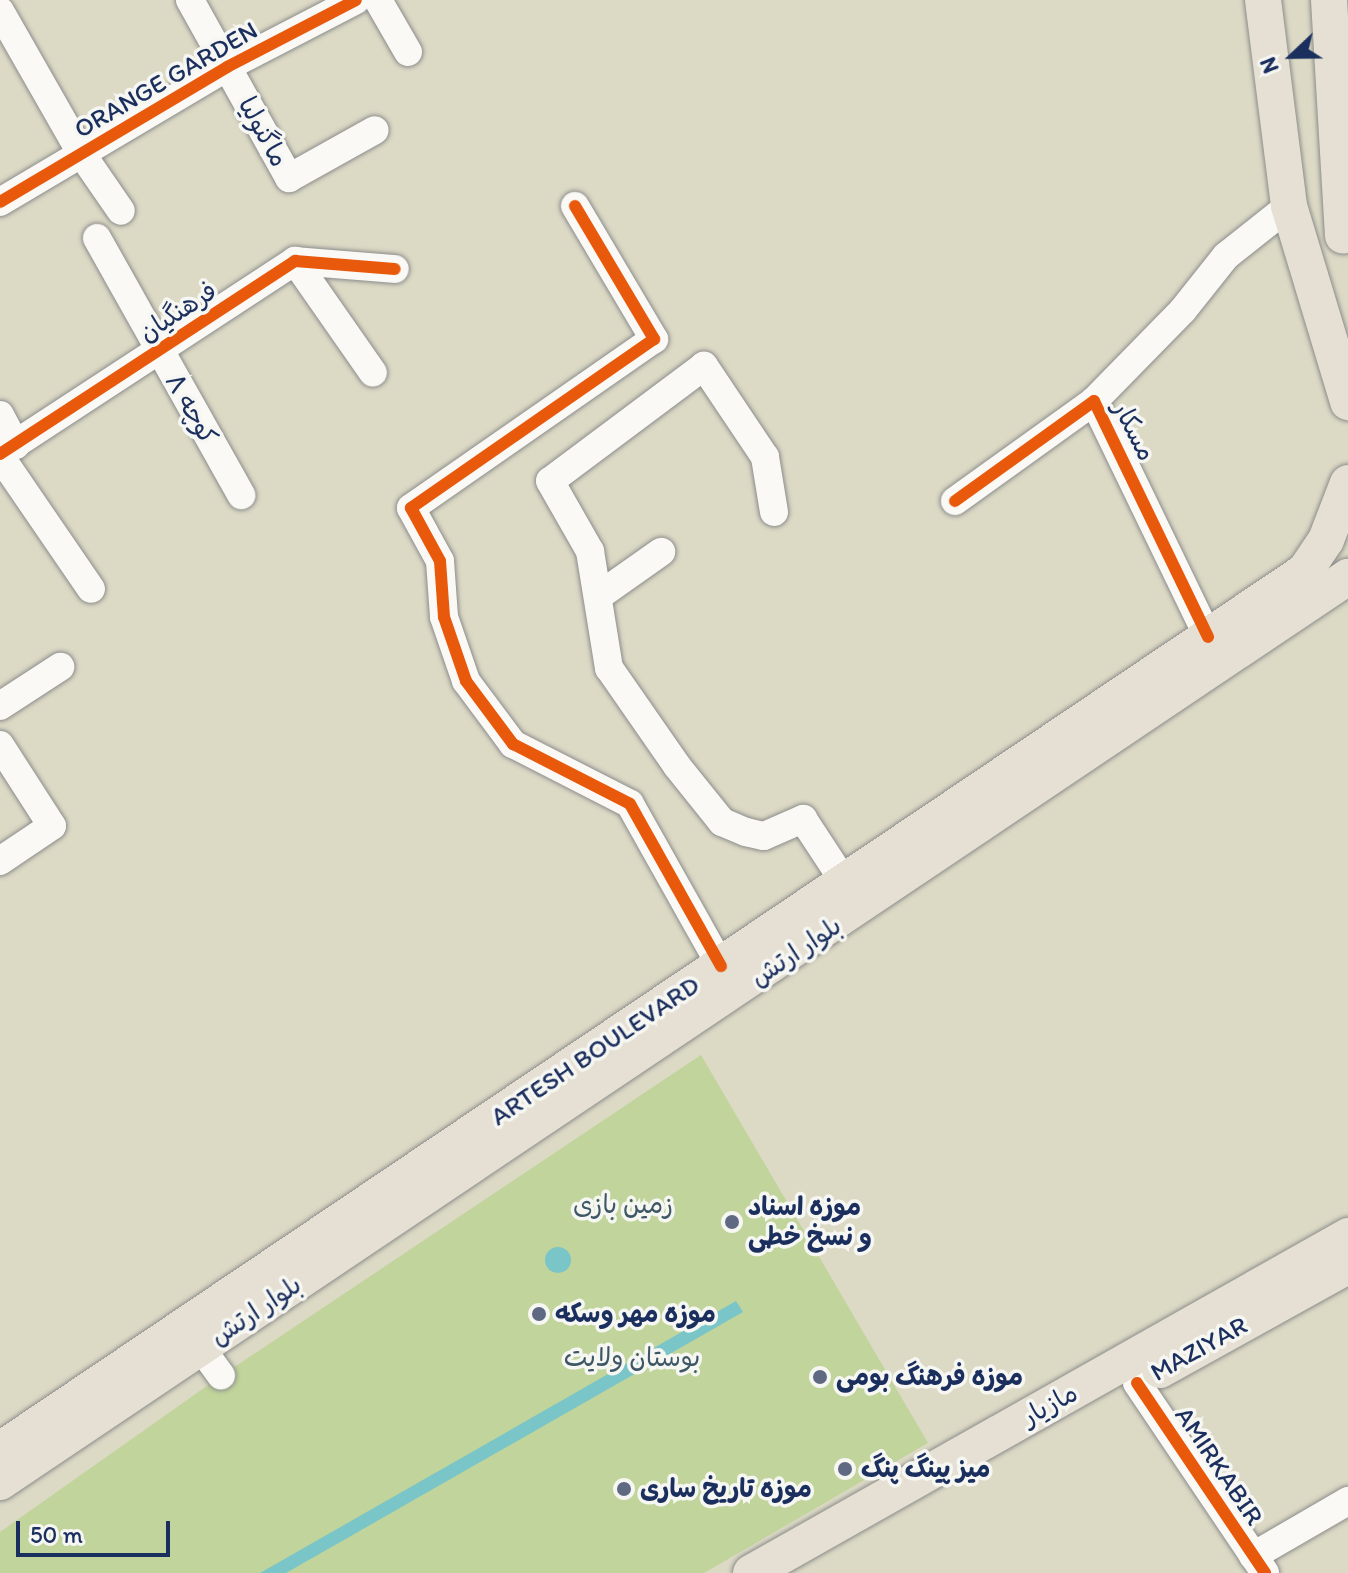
<!DOCTYPE html>
<html>
<head>
<meta charset="utf-8">
<style>
	body { margin:0 }
	#map { position:relative; width:1348px; height:1573px; overflow:hidden; background:#dcd9c5; font-family:Itim,"Playpen Sans Arabic",sans-serif }
	div>[style] { position:absolute }
	.green>* { inset:0; background:#c0d49b }
	.water>* { inset:0; background:#7ac5c8 }
	.round { border-radius:50% }
	.roads { filter:drop-shadow(0 0 2px #8c8d8b) drop-shadow(0 0 2px #8c8d8b) }
	.minor>* { height:28px; margin:-14px; padding:0 14px; transform-origin:14px; border-radius:14px; background:#faf9f6 }
	.major>* { height:36px; margin:-18px; padding:0 18px; transform-origin:18px; border-radius:18px; background:#e5e0d3 }
	.cycleway>* { height:12px; margin:-6px; padding:0 6px; transform-origin:6px; border-radius:6px; background:#e8590c }
	.dots>* { width:22px; height:22px; translate:-50% -50%; box-sizing:border-box; border:4px solid #f6f6f2; border-radius:50% }
	span { translate:-50% -50%; white-space:nowrap; text-align:center; line-height:1.15; -webkit-text-stroke:7px #f6f6f2; paint-order:stroke }
	.street-label { font-size:26px; color:#1b2f5e }
	.park-label { font-size:26px; color:#3e5765 }
	.poi-label { font-size:26px; color:#1b2f5e; font-weight:700 }
	.left { translate:0 -50%; text-align:left }
	.north { position:absolute; left:1252px; top:16px; width:80px; height:80px; -webkit-text-stroke:6px #f6f6f2; paint-order:stroke; rotate:248deg; font-size:22px; font-weight:700; line-height:32px; text-align:center; color:#1b2f5e }
	.north::after { content:''; display:block; margin:auto; width:28px; height:36px; background:#1b2f5e; clip-path:polygon(50% 0,100% 100%,50% 72%,0 100%) }
	.scale { position:absolute; left:16px; top:1521px; width:154px; height:36px; box-sizing:border-box; border:4px solid #1b2f5e; border-top:0; padding-left:10px; font-size:24px; line-height:28px; white-space:nowrap; color:#1b2f5e; -webkit-text-stroke:6px #f6f6f2; paint-order:stroke }
</style>
</head>
<body>
<div id="map">
	<div class="green">
		<div style="clip-path:polygon(701px 1055px,928px 1443px,704px 1573px,0 1573px,0 1532px,221px 1376px)"></div>
	</div>
	<div class="water">
		<div class="round" style="left:545px;top:1247px;width:26px;height:26px"></div>
		<div style="clip-path:polygon(736px 1301px,743px 1312px,286px 1573px,260px 1573px)"></div>
	</div>
	<div class="roads">
		<div class="minor">
			<div style="left:190px;top:0;width:204px;rotate:60.9deg"></div>
			<div style="left:289px;top:178px;width:98px;rotate:-29.2deg"></div>
			<div style="left:378px;top:0;width:60px;rotate:60deg"></div>
			<div style="left:0;top:11px;width:163px;rotate:60.3deg"></div>
			<div style="left:81px;top:153px;width:70px;rotate:55.4deg"></div>
			<div style="left:0;top:202px;width:264px;rotate:-30.7deg"></div>
			<div style="left:227px;top:67px;width:145px;rotate:-27.4deg"></div>
			<div style="left:575px;top:206px;width:155px;rotate:59.3deg"></div>
			<div style="left:654px;top:339px;width:296px;rotate:145.2deg"></div>
			<div style="left:411px;top:508px;width:60px;rotate:61.3deg"></div>
			<div style="left:440px;top:561px;width:56px;rotate:85.9deg"></div>
			<div style="left:444px;top:617px;width:68px;rotate:71deg"></div>
			<div style="left:466px;top:681px;width:79px;rotate:53.3deg"></div>
			<div style="left:513px;top:744px;width:131px;rotate:27.1deg"></div>
			<div style="left:630px;top:804px;width:186px;rotate:60.7deg"></div>
			<div style="left:97px;top:238px;width:295px;rotate:60.7deg"></div>
			<div style="left:295px;top:261px;width:136px;rotate:55.1deg"></div>
			<div style="left:1094px;top:401px;width:127px;rotate:-45.6deg"></div>
			<div style="left:1183px;top:310px;width:69px;rotate:-51.5deg"></div>
			<div style="left:1226px;top:256px;width:80px;rotate:-38.4deg"></div>
			<div style="left:0;top:415px;width:34px;rotate:62deg"></div>
			<div style="left:0;top:454px;width:353px;rotate:-33.2deg"></div>
			<div style="left:295px;top:261px;width:100px;rotate:4.6deg"></div>
			<div style="left:0;top:456px;width:161px;rotate:55.6deg"></div>
			<div style="left:955px;top:501px;width:171px;rotate:-35.7deg"></div>
			<div style="left:1094px;top:401px;width:262px;rotate:64.2deg"></div>
			<div style="left:774px;top:512px;width:56px;rotate:-99.3deg"></div>
			<div style="left:765px;top:457px;width:110px;rotate:-123.8deg"></div>
			<div style="left:704px;top:366px;width:192px;rotate:143.2deg"></div>
			<div style="left:550px;top:481px;width:81px;rotate:60.3deg"></div>
			<div style="left:590px;top:551px;width:119px;rotate:80.8deg"></div>
			<div style="left:609px;top:668px;width:119px;rotate:55.2deg"></div>
			<div style="left:677px;top:766px;width:72px;rotate:51.2deg"></div>
			<div style="left:722px;top:822px;width:26px;rotate:23deg"></div>
			<div style="left:746px;top:832px;width:18px;rotate:13deg"></div>
			<div style="left:764px;top:836px;width:43px;rotate:-23.6deg"></div>
			<div style="left:803px;top:819px;width:77px;rotate:56.7deg"></div>
			<div style="left:600px;top:595px;width:75px;rotate:-35.2deg"></div>
			<div style="left:0;top:706px;width:72px;rotate:-33deg"></div>
			<div style="left:0;top:745px;width:96px;rotate:57.3deg"></div>
			<div style="left:52px;top:826px;width:63px;rotate:146.1deg"></div>
			<div style="left:201px;top:1348px;width:34px;rotate:54deg"></div>
			<div style="left:1137px;top:1383px;width:229px;rotate:56deg"></div>
			<div style="left:1253px;top:1556px;width:110px;rotate:-30.1deg"></div>
		</div>
		<div class="major">
			<div style="left:1263px;top:0;width:208px;rotate:82.8deg"></div>
			<div style="left:1289px;top:206px;width:205px;rotate:73.2deg"></div>
			<div style="left:1329px;top:0;width:236px;rotate:86.6deg"></div>
			<div style="left:1160px;top:1370px;width:215px;rotate:-29deg"></div>
			<div style="left:0;top:1450px;width:1573px;rotate:-33.96deg"></div>
			<div style="left:1305px;top:571px;width:37px;rotate:-56deg"></div>
			<div style="left:1326px;top:540px;width:61px;rotate:-68.9deg"></div>
			<div style="left:0;top:1482px;width:1624px;rotate:-33.88deg"></div>
			<div style="left:751px;top:1573px;width:686px;rotate:-29.44deg"></div>
		</div>
	</div>
	<div class="cycleway">
		<div style="left:0;top:202px;width:264px;rotate:-30.7deg"></div>
		<div style="left:227px;top:67px;width:145px;rotate:-27.4deg"></div>
		<div style="left:575px;top:206px;width:155px;rotate:59.3deg"></div>
		<div style="left:654px;top:339px;width:296px;rotate:145.2deg"></div>
		<div style="left:411px;top:508px;width:60px;rotate:61.3deg"></div>
		<div style="left:440px;top:561px;width:56px;rotate:85.9deg"></div>
		<div style="left:444px;top:617px;width:68px;rotate:71deg"></div>
		<div style="left:466px;top:681px;width:79px;rotate:53.3deg"></div>
		<div style="left:513px;top:744px;width:131px;rotate:27.1deg"></div>
		<div style="left:630px;top:804px;width:186px;rotate:60.7deg"></div>
		<div style="left:0;top:454px;width:353px;rotate:-33.2deg"></div>
		<div style="left:295px;top:261px;width:100px;rotate:4.6deg"></div>
		<div style="left:955px;top:501px;width:171px;rotate:-35.7deg"></div>
		<div style="left:1094px;top:401px;width:262px;rotate:64.2deg"></div>
		<div style="left:1137px;top:1383px;width:229px;rotate:56deg"></div>
	</div>
	<div class="dots">
		<div style="left:732px;top:1222px;background:#5f6a82"></div>
		<div style="left:539px;top:1314px;background:#5f6a82"></div>
		<div style="left:820px;top:1377px;background:#5f6a82"></div>
		<div style="left:845px;top:1469px;background:#5f6a82"></div>
		<div style="left:624px;top:1489px;background:#5f6a82"></div>
	</div>
	<div class="street-label">
		<span style="left:166px;top:80px;rotate:-30deg">ORANGE GARDEN</span>
		<span style="left:263px;top:132px;rotate:61deg">ماگنولیا</span>
		<span style="left:178px;top:312px;rotate:-33deg">فرهنگیان</span>
		<span style="left:191px;top:409px;rotate:60deg">کوچه ۸</span>
		<span style="left:1134px;top:431px;rotate:63deg">مسکار</span>
		<span style="left:796px;top:952px;rotate:-34deg">بلوار ارتش</span>
		<span style="left:595px;top:1051px;rotate:-34deg">ARTESH BOULEVARD</span>
		<span style="left:256px;top:1311px;rotate:-34deg">بلوار ارتش</span>
		<span style="left:1199px;top:1349px;rotate:-29deg">MAZIYAR</span>
		<span style="left:1050px;top:1405px;rotate:-29deg">مازیار</span>
		<span style="left:1219px;top:1466px;rotate:56deg">AMIRKABIR</span>
	</div>
	<div class="park-label">
		<span style="left:623px;top:1205px">زمین بازی</span>
		<span style="left:632px;top:1358px">بوستان ولایت</span>
	</div>
	<div class="poi-label">
		<span class="left" style="left:748px;top:1222px">موزه اسناد<br>و نسخ خطی</span>
		<span class="left" style="left:555px;top:1314px">موزه مهر وسکه</span>
		<span class="left" style="left:836px;top:1377px">موزه فرهنگ بومی</span>
		<span class="left" style="left:861px;top:1469px">میز پینگ پنگ</span>
		<span class="left" style="left:640px;top:1489px">موزه تاریخ ساری</span>
	</div>
	<div class="north">N</div>
	<div class="scale">50 m</div>
</div>
</body>
</html>
